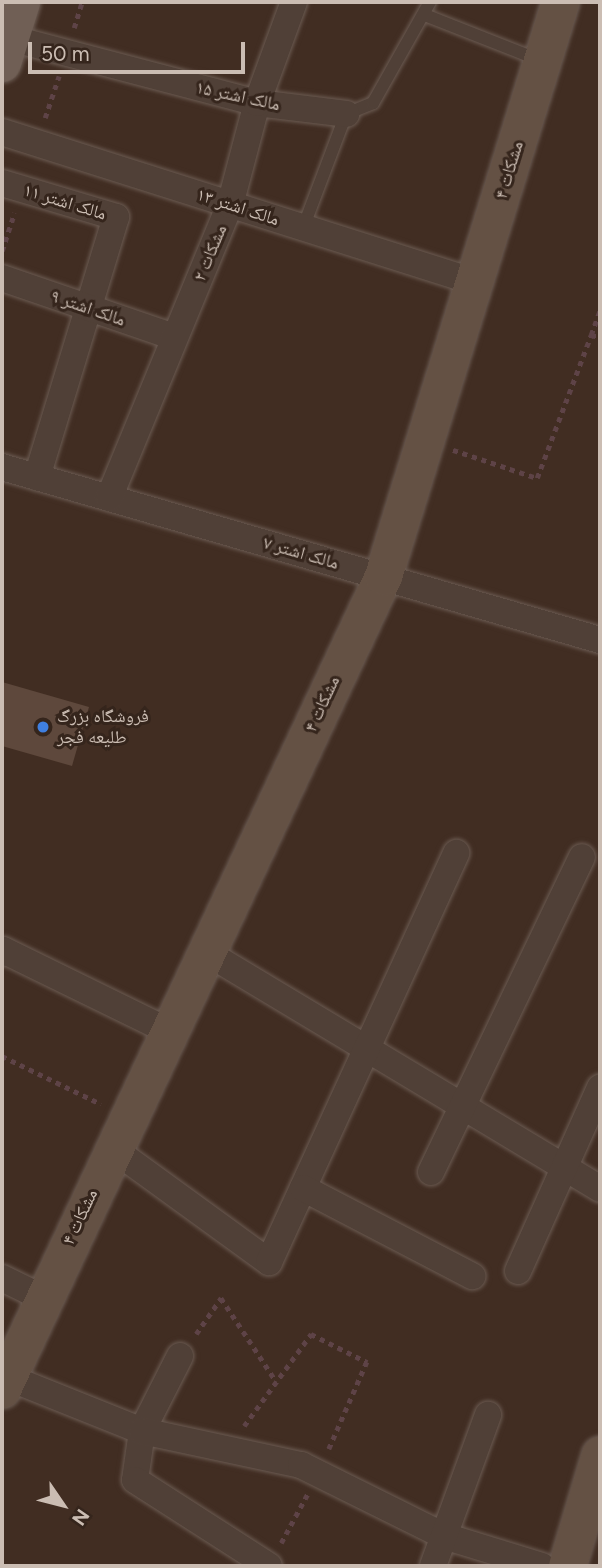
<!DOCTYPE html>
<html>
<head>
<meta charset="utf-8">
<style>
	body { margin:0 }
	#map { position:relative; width:602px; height:1568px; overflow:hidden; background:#412d22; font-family:Figtree,"Noto Naskh Arabic",sans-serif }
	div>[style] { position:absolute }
	.building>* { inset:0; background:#5e483c }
	.path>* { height:4.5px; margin-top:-2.25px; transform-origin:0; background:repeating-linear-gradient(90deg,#5e4347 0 5px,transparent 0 10px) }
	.roads { filter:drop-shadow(0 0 2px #6b5b52) drop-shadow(0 0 2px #6b5b52) }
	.lane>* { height:12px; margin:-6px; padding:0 6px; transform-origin:6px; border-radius:6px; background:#504037 }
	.street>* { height:26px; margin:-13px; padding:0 13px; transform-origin:13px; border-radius:13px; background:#504037 }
	.secondary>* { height:37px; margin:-18.5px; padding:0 18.5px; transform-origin:18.5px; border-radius:18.5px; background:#645144 }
	.primary>* { height:38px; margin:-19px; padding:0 19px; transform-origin:19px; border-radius:19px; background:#705f55 }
	.dots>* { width:19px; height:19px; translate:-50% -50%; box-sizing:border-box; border:4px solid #35251c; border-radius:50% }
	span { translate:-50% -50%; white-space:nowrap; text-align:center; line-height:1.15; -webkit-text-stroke:6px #35251c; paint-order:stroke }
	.street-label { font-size:18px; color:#cbbdb3 }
	.poi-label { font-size:18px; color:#cbbdb3 }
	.left { translate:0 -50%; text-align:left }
	.frame { position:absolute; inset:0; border:4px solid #cbbdb3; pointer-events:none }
	.north { position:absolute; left:28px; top:1470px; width:70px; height:70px; -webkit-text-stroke:5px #35251c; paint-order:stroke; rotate:125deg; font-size:19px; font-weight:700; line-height:28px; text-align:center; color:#cbbdb3 }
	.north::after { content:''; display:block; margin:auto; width:24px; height:32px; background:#cbbdb3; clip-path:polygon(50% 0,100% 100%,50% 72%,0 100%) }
	.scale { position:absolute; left:28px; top:42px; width:217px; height:32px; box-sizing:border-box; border:4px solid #cbbdb3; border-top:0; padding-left:9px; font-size:21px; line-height:24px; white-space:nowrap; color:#cbbdb3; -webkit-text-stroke:5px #35251c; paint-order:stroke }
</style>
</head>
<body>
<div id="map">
	<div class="building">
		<div style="clip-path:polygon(2px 682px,89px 707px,72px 766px,2px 746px)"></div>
	</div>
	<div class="path">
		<div style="left:74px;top:28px;width:27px;rotate:-73deg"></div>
		<div style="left:45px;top:118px;width:44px;rotate:-71.6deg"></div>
		<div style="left:2px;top:251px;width:40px;rotate:-72deg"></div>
		<div style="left:591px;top:335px;width:27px;rotate:-70deg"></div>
		<div style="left:453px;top:450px;width:89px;rotate:18.4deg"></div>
		<div style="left:537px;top:478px;width:153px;rotate:-69.3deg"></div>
		<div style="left:591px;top:335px;width:9px;rotate:13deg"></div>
		<div style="left:2px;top:1056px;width:110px;rotate:25.9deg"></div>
		<div style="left:196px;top:1334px;width:44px;rotate:-55.2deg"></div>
		<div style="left:221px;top:1298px;width:100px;rotate:56.5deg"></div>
		<div style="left:244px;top:1426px;width:114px;rotate:-53.9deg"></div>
		<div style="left:311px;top:1334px;width:63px;rotate:26.6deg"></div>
		<div style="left:367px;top:1362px;width:95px;rotate:113.6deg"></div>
		<div style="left:281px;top:1543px;width:55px;rotate:-61.6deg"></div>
	</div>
	<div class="roads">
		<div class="lane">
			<div style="left:425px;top:15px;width:123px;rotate:21.5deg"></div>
			<div style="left:303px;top:228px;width:122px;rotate:-69.3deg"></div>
			<div style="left:346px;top:114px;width:29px;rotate:-22deg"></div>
			<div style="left:373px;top:103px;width:116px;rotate:-60.6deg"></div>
		</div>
		<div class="street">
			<div style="left:10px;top:38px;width:255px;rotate:14.7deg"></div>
			<div style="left:257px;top:103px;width:90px;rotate:7deg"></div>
			<div style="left:2px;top:132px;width:496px;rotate:17.6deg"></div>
			<div style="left:2px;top:183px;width:119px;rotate:16.6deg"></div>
			<div style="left:116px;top:217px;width:272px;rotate:106.9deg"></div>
			<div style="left:2px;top:278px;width:182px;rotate:18.9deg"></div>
			<div style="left:2px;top:467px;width:623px;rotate:16.14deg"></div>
			<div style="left:109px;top:498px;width:317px;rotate:-67.6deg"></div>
			<div style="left:230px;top:205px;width:106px;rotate:-75.2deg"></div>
			<div style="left:257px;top:103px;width:108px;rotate:-69.9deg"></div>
			<div style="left:206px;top:952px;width:460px;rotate:31deg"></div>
			<div style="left:2px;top:953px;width:3px;rotate:-72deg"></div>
			<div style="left:3px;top:950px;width:184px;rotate:26.1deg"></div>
			<div style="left:112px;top:1148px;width:194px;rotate:36deg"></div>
			<div style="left:269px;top:1262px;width:450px;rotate:-65.4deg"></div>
			<div style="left:431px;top:1172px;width:349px;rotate:-64.4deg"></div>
			<div style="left:303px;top:1188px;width:191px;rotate:27.5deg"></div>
			<div style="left:518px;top:1271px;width:201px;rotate:-65.9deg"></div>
			<div style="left:2px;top:1278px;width:46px;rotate:26deg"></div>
			<div style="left:180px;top:1356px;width:84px;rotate:116.9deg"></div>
			<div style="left:142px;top:1431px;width:49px;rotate:98.1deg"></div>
			<div style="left:135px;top:1480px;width:159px;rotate:32.7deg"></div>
			<div style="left:7px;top:1377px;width:145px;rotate:21.8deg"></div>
			<div style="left:142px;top:1431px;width:163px;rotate:12.1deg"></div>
			<div style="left:301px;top:1465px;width:160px;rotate:26.4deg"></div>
			<div style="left:444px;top:1536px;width:102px;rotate:17deg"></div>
			<div style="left:433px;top:1566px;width:161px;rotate:-70deg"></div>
		</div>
		<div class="secondary">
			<div style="left:2px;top:1389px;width:898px;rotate:-64.89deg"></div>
			<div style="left:383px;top:576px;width:601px;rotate:-72.86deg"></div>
			<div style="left:567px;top:1566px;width:116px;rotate:-73.4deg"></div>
		</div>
		<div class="primary">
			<div style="left:2px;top:63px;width:64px;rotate:-72.7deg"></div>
		</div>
	</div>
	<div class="dots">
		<div style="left:43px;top:727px;background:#3f7fe0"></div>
	</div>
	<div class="street-label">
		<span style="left:238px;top:96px;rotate:12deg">مالک اشتر ۱۵</span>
		<span style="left:509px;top:170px;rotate:-73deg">مشکات ۴</span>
		<span style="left:65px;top:202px;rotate:17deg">مالک اشتر ۱۱</span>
		<span style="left:238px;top:207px;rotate:18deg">مالک اشتر ۱۳</span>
		<span style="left:210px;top:253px;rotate:-67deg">مشکات ۲</span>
		<span style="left:88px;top:308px;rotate:19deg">مالک اشتر ۹</span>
		<span style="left:301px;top:553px;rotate:16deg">مالک اشتر ۷</span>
		<span style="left:322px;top:704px;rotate:-65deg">مشکات ۴</span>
		<span style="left:80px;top:1217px;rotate:-65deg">مشکات ۴</span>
	</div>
	<div class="poi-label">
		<span class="left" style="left:57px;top:727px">فروشگاه بزرگ<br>طلیعه فجر</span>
	</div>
	<div class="frame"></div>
	<div class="north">N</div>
	<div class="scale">50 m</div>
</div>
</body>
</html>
